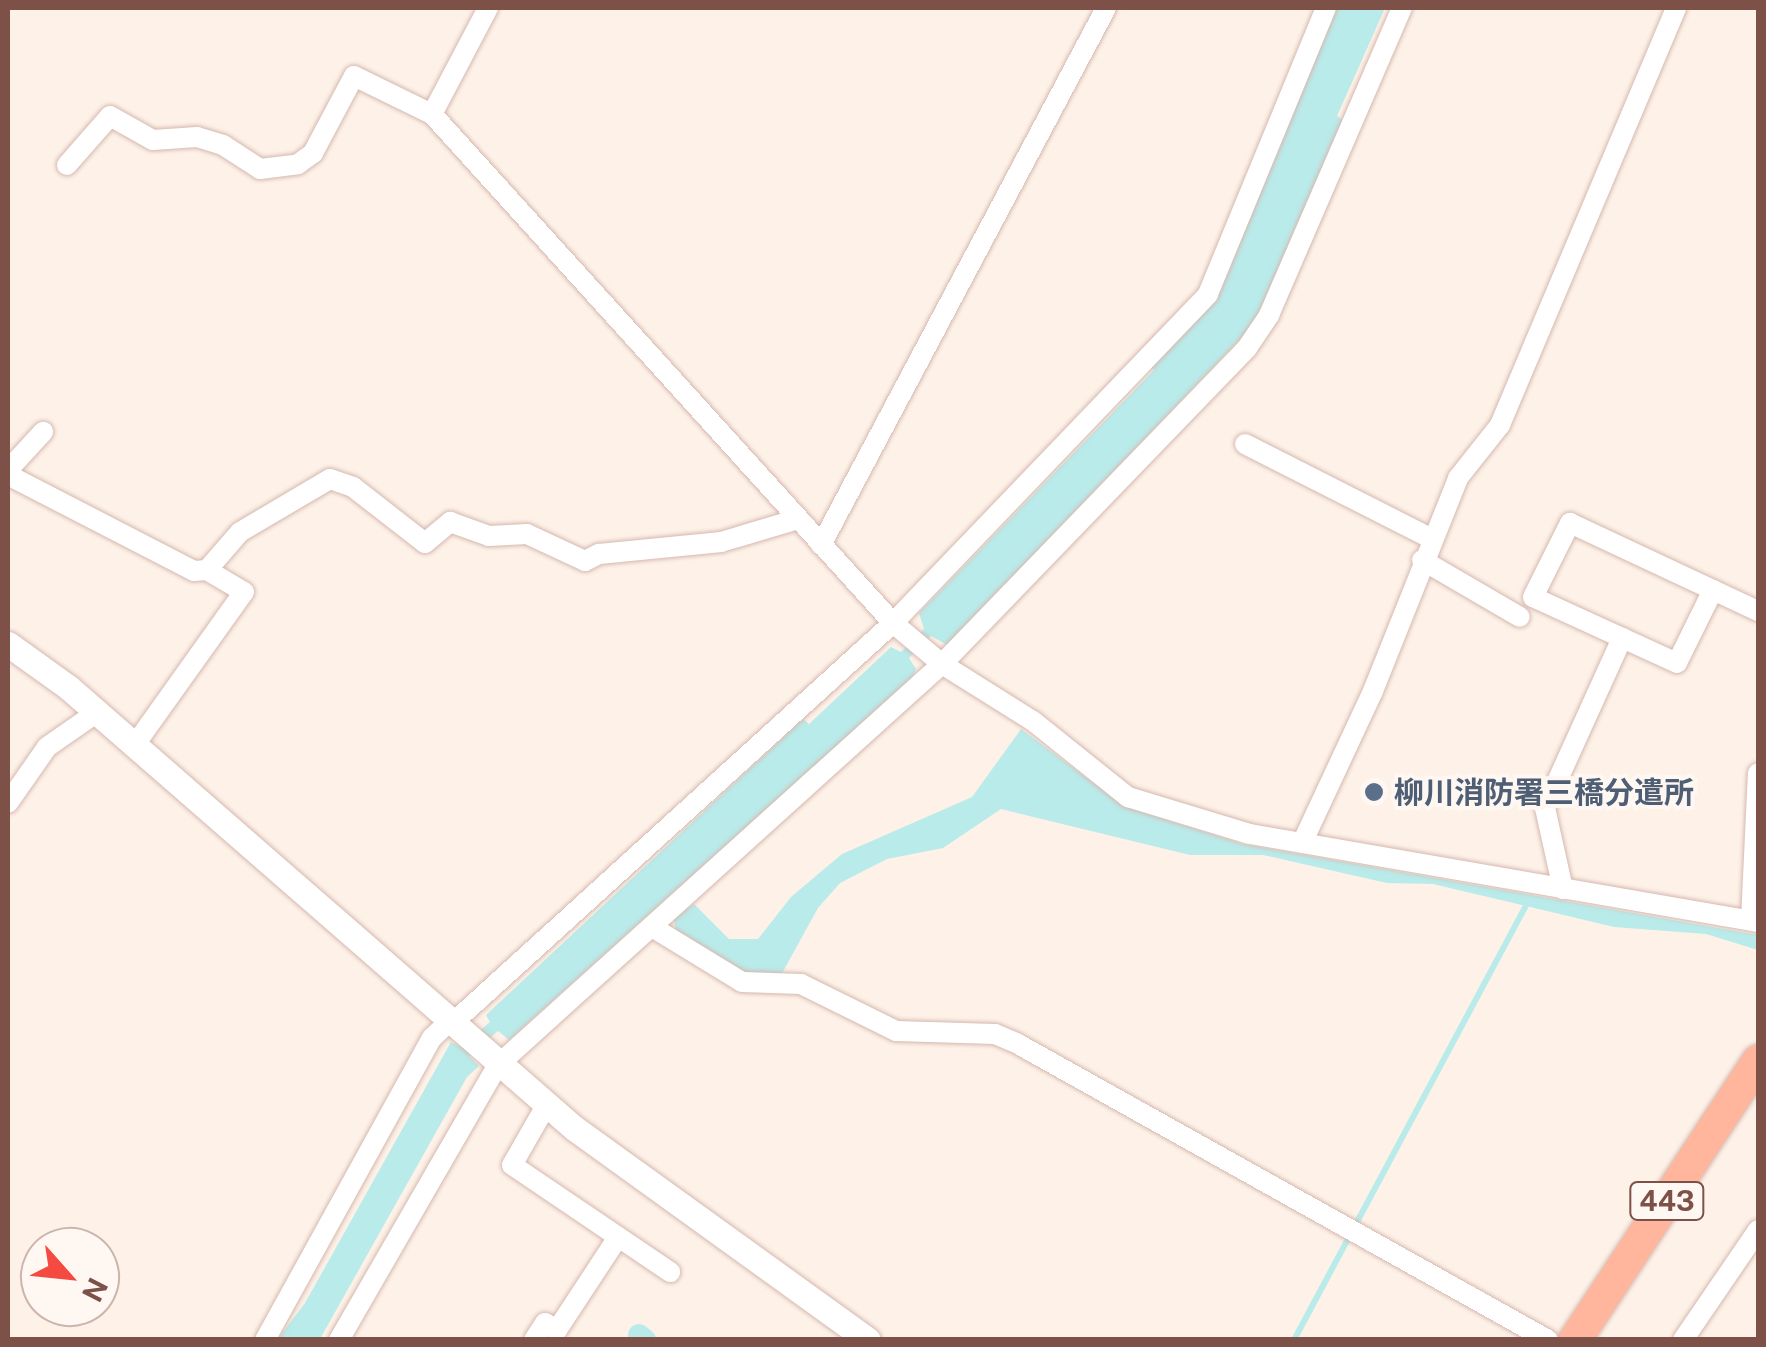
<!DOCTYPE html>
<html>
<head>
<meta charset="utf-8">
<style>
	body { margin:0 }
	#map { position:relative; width:1766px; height:1347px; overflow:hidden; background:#fef2e8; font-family:"Public Sans","Noto Sans JP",sans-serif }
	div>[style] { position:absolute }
	.water>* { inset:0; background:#b9ebea }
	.stream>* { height:6px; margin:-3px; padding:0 3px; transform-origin:3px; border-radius:3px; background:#b9ebea }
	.canal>* { height:22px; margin:-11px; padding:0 11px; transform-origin:11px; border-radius:11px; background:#b9ebea }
	.roads { filter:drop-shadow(0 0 2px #d5b8af) drop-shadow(0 0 2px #d5b8af) }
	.minor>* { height:20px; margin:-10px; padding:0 10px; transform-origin:10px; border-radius:10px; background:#fff }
	.tertiary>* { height:25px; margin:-12.5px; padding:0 12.5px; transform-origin:12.5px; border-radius:12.5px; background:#fff }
	.trunk>* { height:32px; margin:-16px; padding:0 16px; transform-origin:16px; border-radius:16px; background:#ffb69c }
	.dots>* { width:28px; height:28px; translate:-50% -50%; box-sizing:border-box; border:5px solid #fff7f1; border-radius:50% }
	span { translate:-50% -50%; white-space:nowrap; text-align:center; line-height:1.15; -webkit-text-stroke:8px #fff7f1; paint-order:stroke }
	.shield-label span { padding:2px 8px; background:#fff7f1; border:2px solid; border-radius:8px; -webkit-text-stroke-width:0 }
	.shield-label { font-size:28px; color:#7d5148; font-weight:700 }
	.service-label { font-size:30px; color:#4e5e75; font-weight:700 }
	.left { translate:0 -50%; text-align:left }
	.frame { position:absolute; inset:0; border:10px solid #7d5148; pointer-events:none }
	.north { position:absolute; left:20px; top:1227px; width:100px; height:100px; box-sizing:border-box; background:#fff7f1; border:2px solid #cbb5ad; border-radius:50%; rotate:117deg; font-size:28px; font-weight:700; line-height:40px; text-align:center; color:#7d5148 }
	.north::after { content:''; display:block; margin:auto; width:35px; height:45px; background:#f54a41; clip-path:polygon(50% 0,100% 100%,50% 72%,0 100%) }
</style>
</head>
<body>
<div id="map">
	<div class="water">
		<div style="clip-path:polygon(1336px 8px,1385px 8px,1337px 116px,1343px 120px,1261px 313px,1245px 334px,947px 645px,931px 636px,909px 658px,916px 669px,912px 678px,509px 1040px,498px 1031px,469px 1056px,479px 1066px,467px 1077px,320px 1339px,277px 1340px,305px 1303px,451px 1042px,461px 1047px,490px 1022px,486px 1015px,803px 719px,809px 724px,891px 647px,901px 652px,924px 629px,919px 613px,1154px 370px,1149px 365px,1214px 299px)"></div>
		<div style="clip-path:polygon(1021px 729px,1124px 806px,1242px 844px,1758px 935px,1758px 950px,1706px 934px,1614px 927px,1433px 884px,1387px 883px,1263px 855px,1190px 855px,1001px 809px,943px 848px,887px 859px,840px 883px,818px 908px,780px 977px,743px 974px,676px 935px,674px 919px,694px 904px,729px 939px,758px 939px,791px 897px,842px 854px,972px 797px)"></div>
	</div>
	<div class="stream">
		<div style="left:1294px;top:1340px;width:497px;rotate:-61.9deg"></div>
	</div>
	<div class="canal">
		<div style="left:639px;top:1335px;width:8px;rotate:40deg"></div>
	</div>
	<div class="roads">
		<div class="minor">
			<div style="left:488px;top:8px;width:120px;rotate:117.8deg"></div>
			<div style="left:432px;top:114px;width:687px;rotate:47.83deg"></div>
			<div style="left:893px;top:623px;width:64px;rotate:39.9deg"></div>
			<div style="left:942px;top:664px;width:107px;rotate:32.1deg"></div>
			<div style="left:1033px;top:721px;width:122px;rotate:38.7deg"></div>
			<div style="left:1128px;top:797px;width:127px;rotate:16.9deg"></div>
			<div style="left:1250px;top:834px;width:516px;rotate:9.83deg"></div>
			<div style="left:67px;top:165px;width:65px;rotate:-48.7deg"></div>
			<div style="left:110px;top:116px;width:49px;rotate:29.2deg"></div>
			<div style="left:153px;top:140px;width:44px;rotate:-3.9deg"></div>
			<div style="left:197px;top:137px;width:27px;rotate:17deg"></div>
			<div style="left:223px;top:145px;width:44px;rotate:33deg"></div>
			<div style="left:260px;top:169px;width:38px;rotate:-7deg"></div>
			<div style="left:298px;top:164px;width:19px;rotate:-36deg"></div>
			<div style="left:313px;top:153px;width:87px;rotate:-62deg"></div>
			<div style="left:354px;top:76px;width:87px;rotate:26deg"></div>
			<div style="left:1245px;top:444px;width:208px;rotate:26.9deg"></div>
			<div style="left:8px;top:470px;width:52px;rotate:-47.4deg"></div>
			<div style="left:8px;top:475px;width:209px;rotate:27.3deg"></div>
			<div style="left:194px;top:571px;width:13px;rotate:-4deg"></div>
			<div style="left:821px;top:545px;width:608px;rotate:-62.04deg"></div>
			<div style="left:1422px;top:560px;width:113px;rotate:30.2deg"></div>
			<div style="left:1713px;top:590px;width:81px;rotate:116.3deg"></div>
			<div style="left:1677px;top:663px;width:158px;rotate:-155.4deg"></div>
			<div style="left:1533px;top:597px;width:83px;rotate:-63.4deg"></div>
			<div style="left:1570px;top:523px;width:208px;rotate:25.1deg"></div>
			<div style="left:134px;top:746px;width:189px;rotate:-54.5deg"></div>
			<div style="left:244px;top:592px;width:43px;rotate:-149.3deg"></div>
			<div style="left:207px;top:570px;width:50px;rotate:-49deg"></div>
			<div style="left:240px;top:532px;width:104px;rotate:-30.5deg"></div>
			<div style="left:330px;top:479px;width:24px;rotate:19deg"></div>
			<div style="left:353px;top:487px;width:91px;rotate:37.9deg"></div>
			<div style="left:425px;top:543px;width:33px;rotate:-40deg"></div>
			<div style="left:450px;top:522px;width:41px;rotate:19.7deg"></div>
			<div style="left:489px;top:536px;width:38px;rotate:-3deg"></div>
			<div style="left:527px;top:534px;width:64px;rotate:25deg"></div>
			<div style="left:585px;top:561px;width:16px;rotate:-27deg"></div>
			<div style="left:599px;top:554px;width:123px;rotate:-5.6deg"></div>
			<div style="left:721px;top:542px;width:80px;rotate:-16.6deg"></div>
			<div style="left:8px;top:803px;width:68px;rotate:-55.1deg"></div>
			<div style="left:47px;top:747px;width:60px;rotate:-34.8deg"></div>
			<div style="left:1304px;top:839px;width:163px;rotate:-65deg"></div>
			<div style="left:1373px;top:691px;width:229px;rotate:-68.2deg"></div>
			<div style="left:1458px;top:478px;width:68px;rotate:-51.6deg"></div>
			<div style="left:1500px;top:425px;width:453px;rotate:-67.1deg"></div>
			<div style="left:1563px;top:889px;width:83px;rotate:-102.5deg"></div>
			<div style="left:1545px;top:808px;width:187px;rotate:-65.6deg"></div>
			<div style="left:1751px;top:920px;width:147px;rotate:-87.3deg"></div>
			<div style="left:652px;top:927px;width:105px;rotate:31.4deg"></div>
			<div style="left:742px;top:982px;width:59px;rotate:1.9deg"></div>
			<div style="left:801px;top:984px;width:106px;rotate:26.3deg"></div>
			<div style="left:896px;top:1031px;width:99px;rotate:1.7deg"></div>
			<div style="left:995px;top:1034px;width:25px;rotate:23deg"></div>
			<div style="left:1018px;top:1044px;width:607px;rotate:29.18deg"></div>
			<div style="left:455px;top:1021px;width:592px;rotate:-42.26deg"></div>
			<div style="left:893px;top:623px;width:455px;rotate:-46.2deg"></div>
			<div style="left:1208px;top:294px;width:309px;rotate:-67.6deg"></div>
			<div style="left:547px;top:1104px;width:70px;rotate:119.8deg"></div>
			<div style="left:512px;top:1165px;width:191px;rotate:34.1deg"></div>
			<div style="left:265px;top:1340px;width:345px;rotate:-61.1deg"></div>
			<div style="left:432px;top:1038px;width:28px;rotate:-44deg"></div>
			<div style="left:339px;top:1340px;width:318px;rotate:-60deg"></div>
			<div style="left:498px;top:1065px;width:598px;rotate:-42.09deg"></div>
			<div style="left:942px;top:664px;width:439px;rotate:-46deg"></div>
			<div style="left:1247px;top:348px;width:40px;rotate:-56deg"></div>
			<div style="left:1269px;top:315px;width:335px;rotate:-66.6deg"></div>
			<div style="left:534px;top:1340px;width:20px;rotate:-57deg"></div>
			<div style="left:545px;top:1323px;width:14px;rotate:30deg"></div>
			<div style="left:557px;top:1330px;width:111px;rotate:-56.7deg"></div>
			<div style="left:1683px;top:1340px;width:133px;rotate:-55.7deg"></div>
		</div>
		<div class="tertiary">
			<div style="left:8px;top:644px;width:74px;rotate:35.6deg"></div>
			<div style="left:68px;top:687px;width:671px;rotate:41.07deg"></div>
			<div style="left:574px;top:1128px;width:362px;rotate:35.8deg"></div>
		</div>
		<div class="trunk">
			<div style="left:1575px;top:1340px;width:334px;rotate:-56.7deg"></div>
		</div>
	</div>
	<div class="dots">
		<div style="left:1374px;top:792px;background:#5c6f8a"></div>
	</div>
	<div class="shield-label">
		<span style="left:1667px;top:1201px">443</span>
	</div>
	<div class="service-label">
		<span class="left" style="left:1394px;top:792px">柳川消防署三橋分遣所</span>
	</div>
	<div class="frame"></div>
	<div class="north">N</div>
</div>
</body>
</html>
